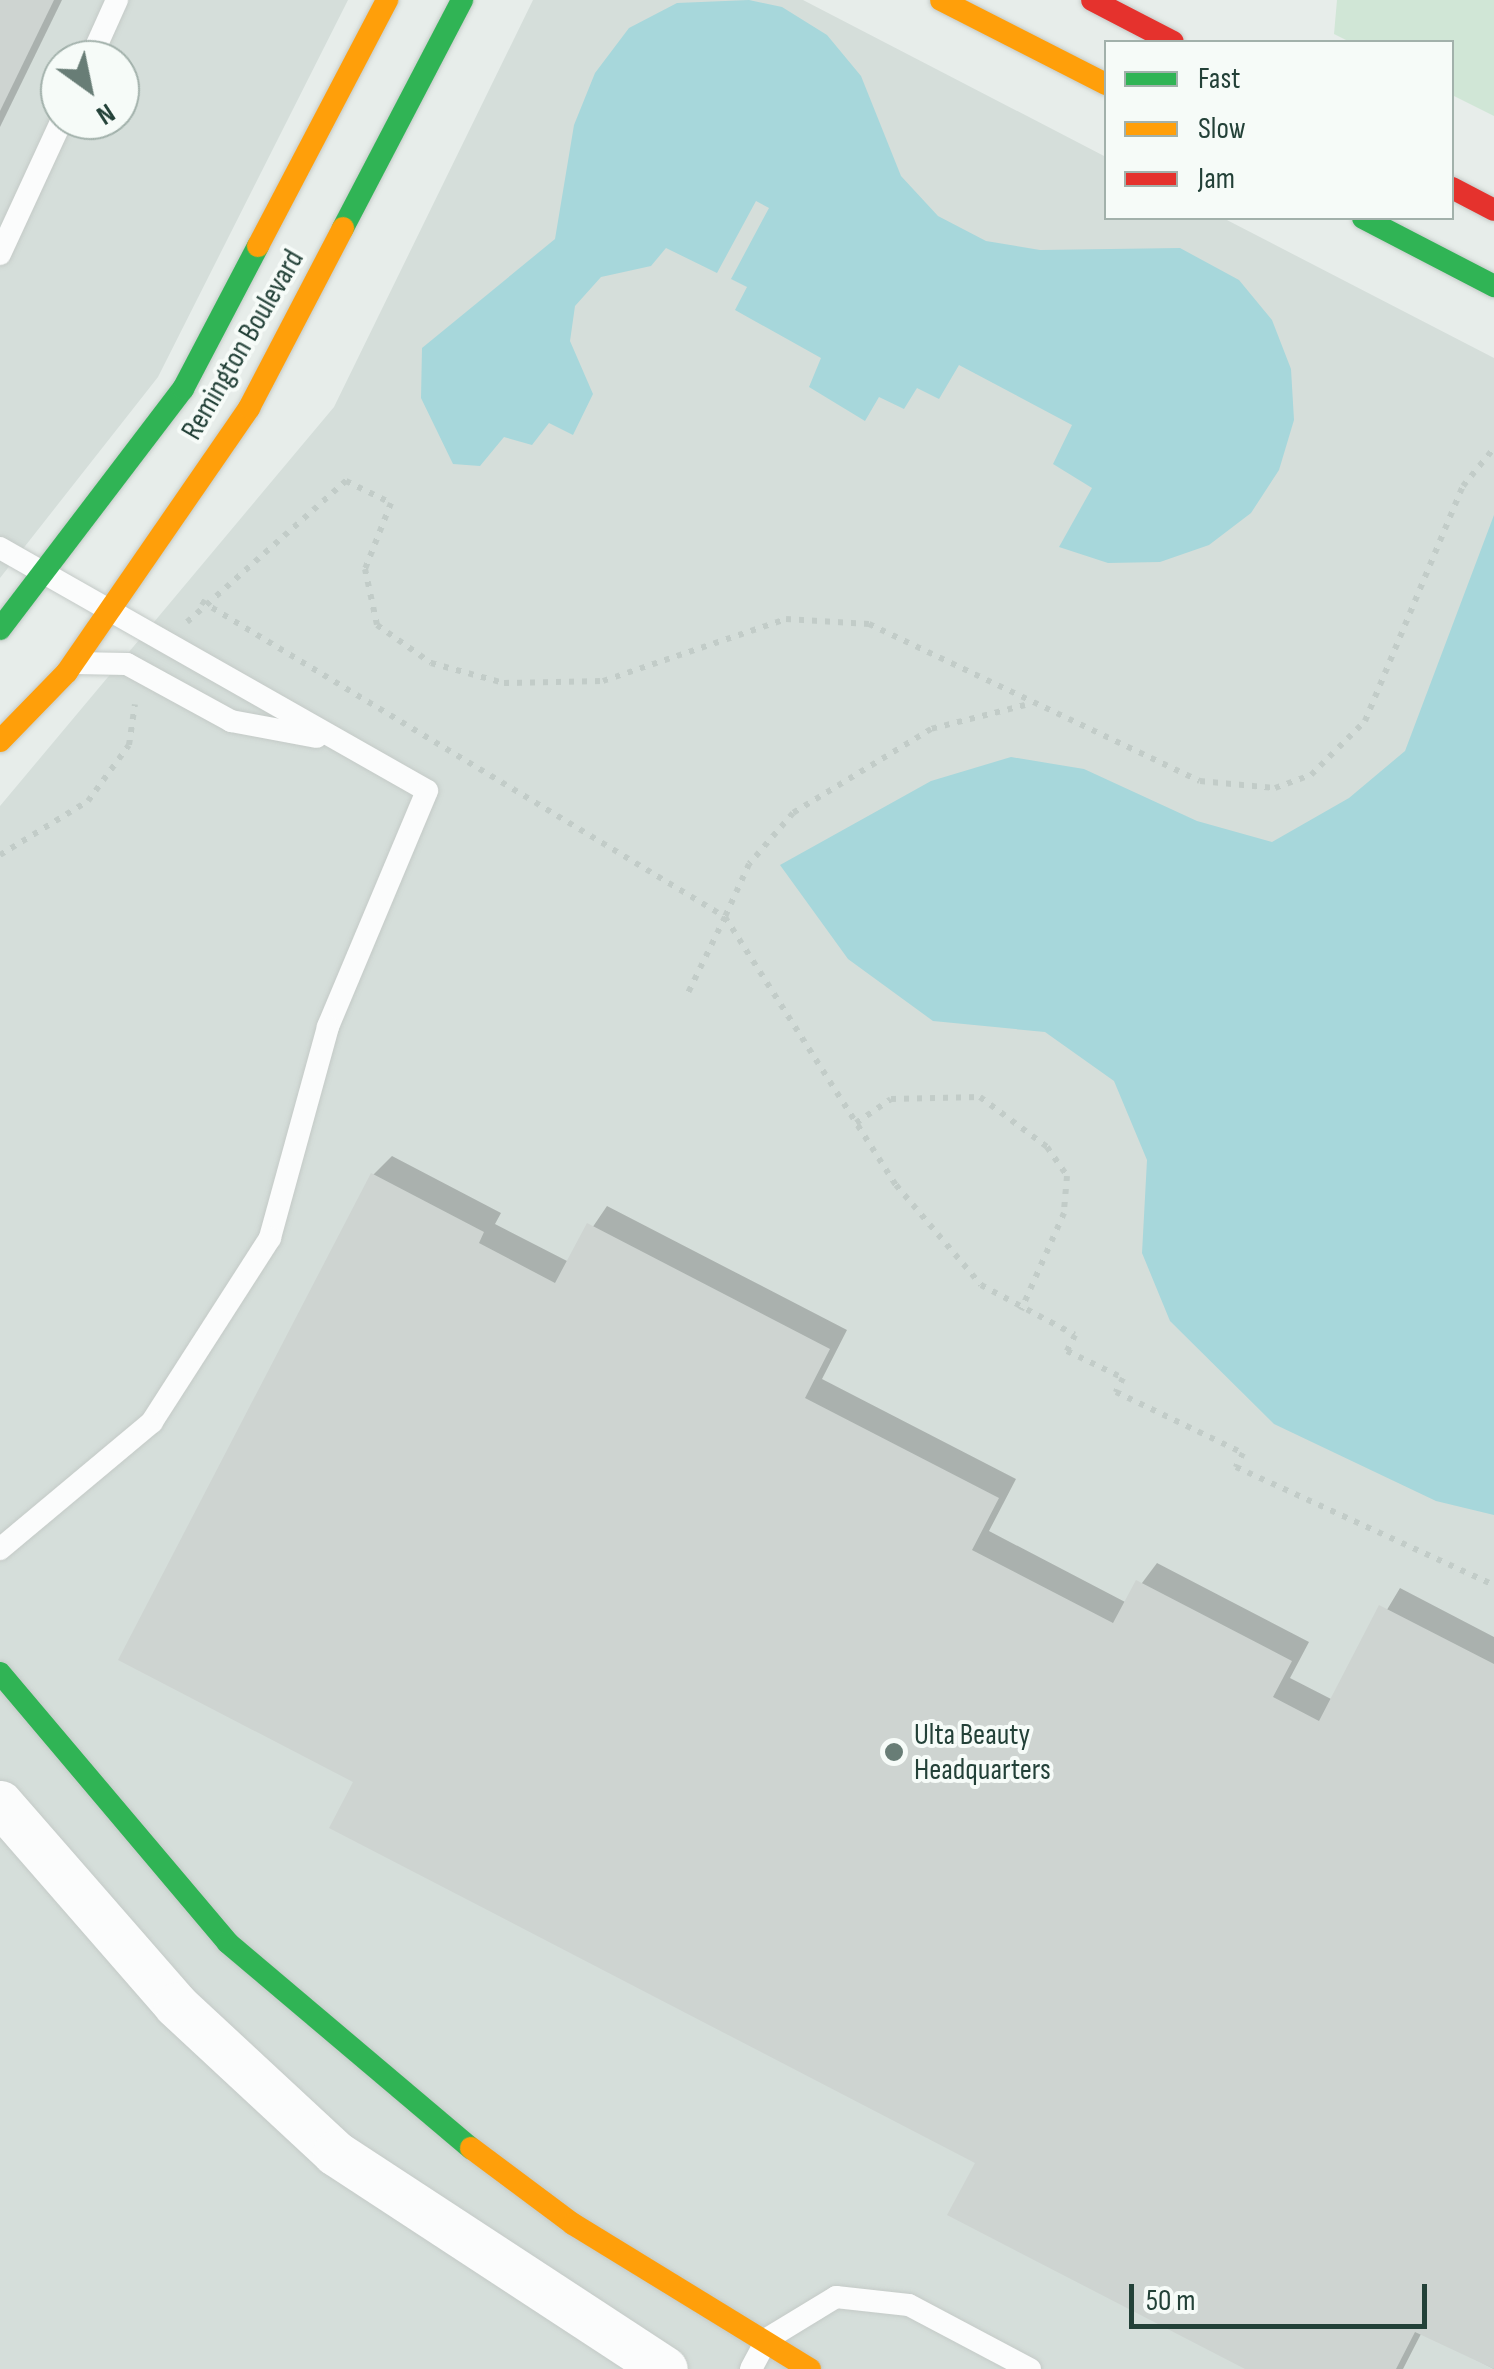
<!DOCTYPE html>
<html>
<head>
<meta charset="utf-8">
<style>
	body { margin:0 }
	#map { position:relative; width:1494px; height:2369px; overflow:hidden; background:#e7edea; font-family:"Sofia Sans Condensed",sans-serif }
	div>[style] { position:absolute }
	.built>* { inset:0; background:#d5deda }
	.green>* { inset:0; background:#d0e6d6 }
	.water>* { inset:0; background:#a7d7db }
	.shadow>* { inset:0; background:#0003 }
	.building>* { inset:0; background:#ced4d1 }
	.path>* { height:6px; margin-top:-3px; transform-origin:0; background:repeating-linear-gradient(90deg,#c2ccc8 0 5px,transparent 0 13px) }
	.roads { filter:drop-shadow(0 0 2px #c4cac7) drop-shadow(0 0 2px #c4cac7) }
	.lane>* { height:22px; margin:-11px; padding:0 11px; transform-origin:11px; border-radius:11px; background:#fbfcfc }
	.street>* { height:45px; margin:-22.5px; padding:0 22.5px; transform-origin:22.5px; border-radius:22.5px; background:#fbfcfc }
	.fast>* { height:22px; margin:-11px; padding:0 11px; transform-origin:11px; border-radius:11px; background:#30b455 }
	.slow>* { height:22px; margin:-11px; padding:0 11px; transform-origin:11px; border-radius:11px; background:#ff9f0a }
	.jam>* { height:22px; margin:-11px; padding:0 11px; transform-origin:11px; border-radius:11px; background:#e5322d }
	.dots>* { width:28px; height:28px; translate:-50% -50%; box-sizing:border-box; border:5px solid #f6fbf8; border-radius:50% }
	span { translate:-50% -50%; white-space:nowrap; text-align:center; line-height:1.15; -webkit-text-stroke:8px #f6fbf8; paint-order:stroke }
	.street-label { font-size:30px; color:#234138 }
	.poi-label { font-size:30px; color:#234138 }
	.left { translate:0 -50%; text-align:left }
	.legend { position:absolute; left:1104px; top:40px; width:350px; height:180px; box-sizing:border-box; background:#f6fbf8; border:2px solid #a2b1ab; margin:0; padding:12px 18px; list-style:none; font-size:30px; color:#234138 }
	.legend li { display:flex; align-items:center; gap:20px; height:50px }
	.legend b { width:50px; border:2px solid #a2b1ab }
	.north { position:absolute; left:40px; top:40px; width:100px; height:100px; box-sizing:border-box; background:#f6fbf8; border:2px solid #a2b1ab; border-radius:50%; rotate:147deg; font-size:28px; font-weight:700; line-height:40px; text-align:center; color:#234138 }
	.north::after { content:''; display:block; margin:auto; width:35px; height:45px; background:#687d76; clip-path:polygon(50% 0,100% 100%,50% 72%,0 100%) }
	.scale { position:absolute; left:1129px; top:2284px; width:298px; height:45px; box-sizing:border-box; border:5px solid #234138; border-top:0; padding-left:12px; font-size:30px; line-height:35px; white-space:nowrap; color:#234138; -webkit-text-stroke:8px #f6fbf8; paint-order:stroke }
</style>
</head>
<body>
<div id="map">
	<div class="built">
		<div style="clip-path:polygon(evenodd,0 0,348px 0,158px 377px,0 578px,0 0,60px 60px,120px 60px,120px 120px,60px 120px,60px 60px)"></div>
		<div style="clip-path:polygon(533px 0,803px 0,1106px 157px,1106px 218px,1223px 218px,1494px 358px,1494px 2369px,0 2369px,0 806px,334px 407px)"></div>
	</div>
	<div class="green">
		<div style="clip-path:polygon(1337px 0,1494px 0,1494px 116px,1452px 95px,1452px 42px,1350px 42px,1334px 34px)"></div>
	</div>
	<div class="water">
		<div style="clip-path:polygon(749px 0,782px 7px,827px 35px,861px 76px,901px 176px,938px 216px,986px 241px,1040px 250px,1180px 248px,1239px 280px,1272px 320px,1291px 369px,1294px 420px,1279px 470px,1251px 513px,1209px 545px,1160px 562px,1108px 563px,1059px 547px,1092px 488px,1053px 464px,1072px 425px,959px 365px,939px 399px,917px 388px,904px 409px,879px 397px,865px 421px,809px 387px,821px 358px,735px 310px,747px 287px,731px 279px,769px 208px,756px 201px,717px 273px,666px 248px,651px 266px,601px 277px,575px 306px,570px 341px,593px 394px,573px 435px,549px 423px,532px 445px,504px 437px,480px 466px,453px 464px,421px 398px,422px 348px,555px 239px,574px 125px,595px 73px,629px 28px,677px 3px)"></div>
		<div style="clip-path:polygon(1494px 515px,1494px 1515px,1436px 1501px,1274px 1424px,1170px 1321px,1142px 1253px,1147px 1160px,1114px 1081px,1045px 1032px,933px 1021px,848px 959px,780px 865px,931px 781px,1011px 757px,1084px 769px,1197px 821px,1272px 842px,1349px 798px,1405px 751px)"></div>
	</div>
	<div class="shadow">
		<div style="clip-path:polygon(0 0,62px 0,0 127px)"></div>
		<div style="clip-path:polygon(392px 1156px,501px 1213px,495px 1224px,569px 1262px,607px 1206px,847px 1330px,822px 1379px,1016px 1479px,989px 1531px,1127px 1603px,1157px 1563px,1309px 1642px,1290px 1678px,1333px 1700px,1400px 1588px,1494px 1637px,1494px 2369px,1422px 2332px,1403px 2369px,1251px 2369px,978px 2161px,357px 1781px,373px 1175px)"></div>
	</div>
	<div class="building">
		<div style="clip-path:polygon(0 0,54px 0,0 111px)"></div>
		<div style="clip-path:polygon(371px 1173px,484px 1232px,479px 1243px,555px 1283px,587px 1223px,830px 1349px,805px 1398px,999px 1498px,972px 1550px,1113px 1623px,1136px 1580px,1292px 1661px,1273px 1697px,1319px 1721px,1379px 1605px,1494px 1664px,1494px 2369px,1415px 2332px,1396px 2369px,1245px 2369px,947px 2215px,975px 2163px,329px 1828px,353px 1782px,118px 1660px)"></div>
	</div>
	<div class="path">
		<div style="left:201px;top:601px;width:612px;rotate:31.09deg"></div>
		<div style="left:725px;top:917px;width:87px;rotate:116deg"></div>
		<div style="left:187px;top:622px;width:213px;rotate:-41.6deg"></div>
		<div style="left:346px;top:481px;width:50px;rotate:26.1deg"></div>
		<div style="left:391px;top:503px;width:71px;rotate:111.5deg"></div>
		<div style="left:365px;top:569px;width:57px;rotate:77.9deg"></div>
		<div style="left:377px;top:625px;width:66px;rotate:35.1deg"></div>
		<div style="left:431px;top:663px;width:76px;rotate:15.3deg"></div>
		<div style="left:504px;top:683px;width:99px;rotate:-1.2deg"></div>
		<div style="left:603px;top:681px;width:193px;rotate:-18.7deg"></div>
		<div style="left:786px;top:619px;width:83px;rotate:3.4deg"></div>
		<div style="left:869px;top:624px;width:366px;rotate:25.4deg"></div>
		<div style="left:1200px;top:781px;width:75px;rotate:5.3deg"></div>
		<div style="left:1275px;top:788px;width:38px;rotate:-20deg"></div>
		<div style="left:1311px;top:775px;width:76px;rotate:-45deg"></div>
		<div style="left:1365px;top:721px;width:255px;rotate:-67.4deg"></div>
		<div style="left:1463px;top:486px;width:49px;rotate:-50.8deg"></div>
		<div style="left:1025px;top:705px;width:97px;rotate:165.7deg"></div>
		<div style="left:931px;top:729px;width:162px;rotate:148.7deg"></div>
		<div style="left:793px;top:813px;width:67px;rotate:130.8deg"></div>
		<div style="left:749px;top:864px;width:58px;rotate:114.4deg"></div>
		<div style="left:725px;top:917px;width:318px;rotate:57.5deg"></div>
		<div style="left:896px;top:1185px;width:131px;rotate:49.6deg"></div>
		<div style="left:981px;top:1285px;width:106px;rotate:28deg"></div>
		<div style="left:1075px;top:1335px;width:18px;rotate:117deg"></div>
		<div style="left:1067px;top:1351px;width:62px;rotate:25.7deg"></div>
		<div style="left:1123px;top:1378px;width:16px;rotate:117deg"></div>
		<div style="left:1116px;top:1392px;width:141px;rotate:25.7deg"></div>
		<div style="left:1243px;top:1453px;width:16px;rotate:117deg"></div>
		<div style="left:1236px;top:1467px;width:284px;rotate:24.6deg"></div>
		<div style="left:0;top:855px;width:103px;rotate:-31.5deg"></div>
		<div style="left:88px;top:801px;width:69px;rotate:-53.8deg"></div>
		<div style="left:129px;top:745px;width:41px;rotate:-81.7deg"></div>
		<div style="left:856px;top:1123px;width:42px;rotate:-34.4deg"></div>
		<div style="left:891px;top:1099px;width:89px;rotate:-1.3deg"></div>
		<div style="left:980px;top:1097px;width:84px;rotate:36.7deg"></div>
		<div style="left:1047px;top:1147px;width:35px;rotate:55deg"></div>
		<div style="left:1067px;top:1176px;width:37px;rotate:95deg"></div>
		<div style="left:1064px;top:1213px;width:106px;rotate:113.9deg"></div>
	</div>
	<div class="roads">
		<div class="lane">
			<div style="left:90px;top:60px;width:66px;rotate:-65.8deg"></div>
			<div style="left:0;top:254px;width:148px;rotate:-65.2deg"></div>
			<div style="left:0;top:548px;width:491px;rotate:29.6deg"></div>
			<div style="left:427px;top:791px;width:256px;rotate:112.8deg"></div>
			<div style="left:328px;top:1027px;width:219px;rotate:105.4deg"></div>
			<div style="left:270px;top:1238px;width:219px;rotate:122.7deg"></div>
			<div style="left:152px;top:1422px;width:198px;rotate:140.1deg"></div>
			<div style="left:75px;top:663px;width:52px;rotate:1.1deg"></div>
			<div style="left:127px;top:664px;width:119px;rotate:28.7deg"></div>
			<div style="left:231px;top:721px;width:87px;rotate:10.5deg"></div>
			<div style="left:751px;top:2369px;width:34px;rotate:-62deg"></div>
			<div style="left:767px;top:2339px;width:81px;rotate:-31.3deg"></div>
			<div style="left:836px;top:2297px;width:73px;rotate:6.3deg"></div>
			<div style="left:909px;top:2305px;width:137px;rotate:27.9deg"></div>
		</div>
		<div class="street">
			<div style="left:0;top:1803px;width:268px;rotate:48.9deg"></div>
			<div style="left:176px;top:2005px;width:217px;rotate:42.9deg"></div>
			<div style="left:335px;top:2153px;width:394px;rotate:33.2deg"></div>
		</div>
		<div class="fast">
			<div style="left:1363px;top:218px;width:148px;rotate:27.4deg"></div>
			<div style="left:343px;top:228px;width:257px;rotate:-62.4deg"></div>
			<div style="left:0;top:629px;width:302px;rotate:-52.7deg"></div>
			<div style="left:183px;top:389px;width:161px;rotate:-62.3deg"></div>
			<div style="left:0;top:1673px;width:353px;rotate:49.8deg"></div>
			<div style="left:228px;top:1943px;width:318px;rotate:40.2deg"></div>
		</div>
		<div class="slow">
			<div style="left:941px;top:0;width:185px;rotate:27deg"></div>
			<div style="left:258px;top:246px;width:278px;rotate:-62.3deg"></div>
			<div style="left:0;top:741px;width:96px;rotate:-45.8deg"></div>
			<div style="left:67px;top:672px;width:321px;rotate:-55.4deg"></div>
			<div style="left:249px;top:408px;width:203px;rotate:-62.4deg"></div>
			<div style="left:471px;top:2148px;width:127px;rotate:36.7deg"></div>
			<div style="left:573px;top:2224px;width:278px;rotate:31.5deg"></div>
		</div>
		<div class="jam">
			<div style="left:1092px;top:0;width:91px;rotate:27.4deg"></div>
			<div style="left:1452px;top:188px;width:47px;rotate:27.6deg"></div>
		</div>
	</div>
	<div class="dots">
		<div style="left:894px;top:1752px;background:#687d76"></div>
	</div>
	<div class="street-label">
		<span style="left:243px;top:345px;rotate:-60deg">Remington Boulevard</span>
	</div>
	<div class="poi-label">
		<span class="left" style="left:914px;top:1752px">Ulta Beauty<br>Headquarters</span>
	</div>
	<ul class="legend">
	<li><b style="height:12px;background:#30b455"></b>Fast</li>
	<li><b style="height:12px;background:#ff9f0a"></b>Slow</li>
	<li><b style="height:12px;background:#e5322d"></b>Jam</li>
	</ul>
	<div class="north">N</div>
	<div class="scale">50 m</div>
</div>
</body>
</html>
